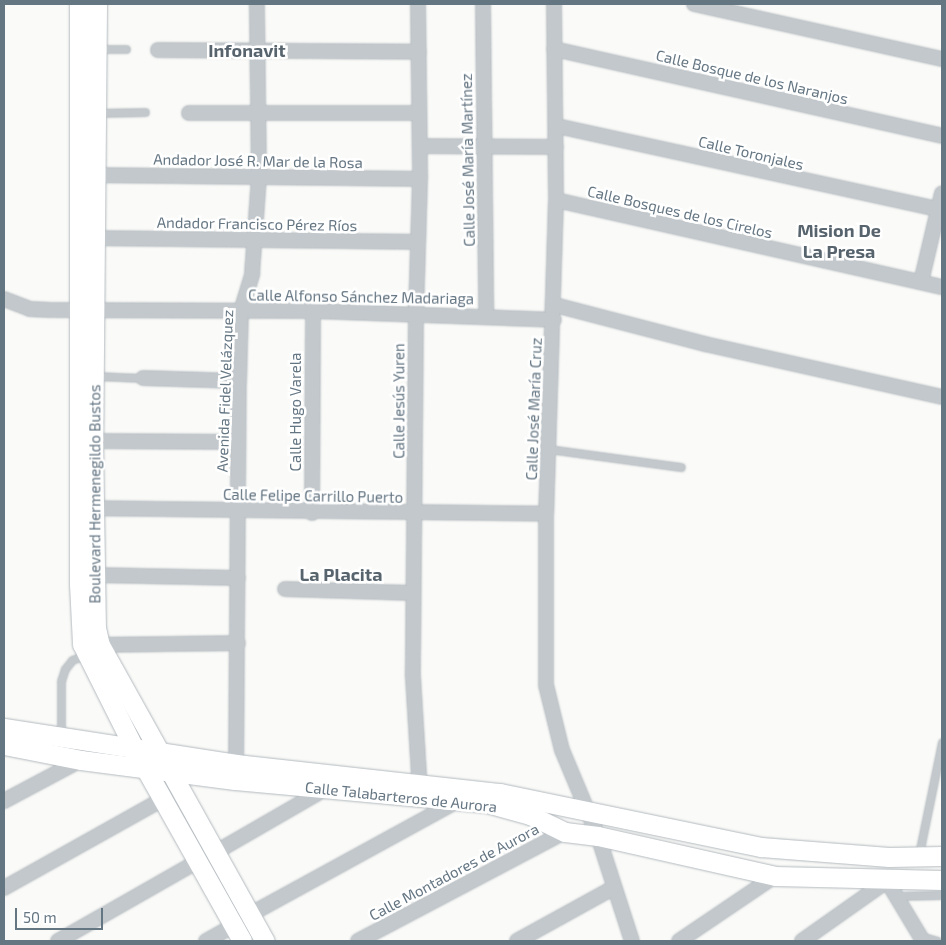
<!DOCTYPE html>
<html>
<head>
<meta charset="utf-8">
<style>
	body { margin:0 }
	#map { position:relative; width:946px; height:945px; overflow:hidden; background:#fafaf8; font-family:"Exo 2",sans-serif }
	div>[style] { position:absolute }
	.roads { filter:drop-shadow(0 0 1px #b3babf) drop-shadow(0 0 1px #b3babf) }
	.lane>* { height:7px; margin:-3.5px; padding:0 3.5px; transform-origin:3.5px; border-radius:3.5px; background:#c3c8cc }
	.street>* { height:14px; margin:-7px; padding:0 7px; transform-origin:7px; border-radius:7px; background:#c3c8cc }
	.secondary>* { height:19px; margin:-9.5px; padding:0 9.5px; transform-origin:9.5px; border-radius:9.5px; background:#fff }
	span { translate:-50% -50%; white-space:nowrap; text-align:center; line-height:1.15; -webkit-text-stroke:5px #fff; paint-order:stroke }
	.street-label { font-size:15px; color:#657683 }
	.quarter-label { font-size:18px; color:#57646e; font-weight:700 }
	.frame { position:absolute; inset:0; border:5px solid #657683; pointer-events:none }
	.scale { position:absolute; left:15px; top:908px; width:88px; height:22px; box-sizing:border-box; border:2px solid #657683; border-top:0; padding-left:6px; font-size:15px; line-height:18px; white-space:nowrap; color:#657683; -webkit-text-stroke:4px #fff; paint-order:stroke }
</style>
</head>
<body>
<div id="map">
	<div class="roads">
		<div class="lane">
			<div style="left:99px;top:49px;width:27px"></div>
			<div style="left:97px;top:113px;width:48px;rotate:-1.2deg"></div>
			<div style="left:95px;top:376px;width:48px;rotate:2.4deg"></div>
			<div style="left:548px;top:449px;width:134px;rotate:7.7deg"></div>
			<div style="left:61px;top:735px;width:54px;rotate:-90deg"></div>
			<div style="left:61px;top:681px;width:13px;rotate:-72deg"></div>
			<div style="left:65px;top:669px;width:11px;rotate:-52deg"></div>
			<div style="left:72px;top:660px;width:14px;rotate:-21deg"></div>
			<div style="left:919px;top:854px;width:114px;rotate:-78.4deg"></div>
			<div style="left:897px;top:896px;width:45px;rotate:-1.3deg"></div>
			<div style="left:921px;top:936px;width:17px;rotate:17deg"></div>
		</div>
		<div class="street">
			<div style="left:418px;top:4px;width:175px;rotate:89.3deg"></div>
			<div style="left:420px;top:179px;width:135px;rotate:91.7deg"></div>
			<div style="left:416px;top:314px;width:363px;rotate:90.5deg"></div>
			<div style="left:413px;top:677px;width:116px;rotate:86.5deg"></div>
			<div style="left:483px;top:4px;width:312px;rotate:89.4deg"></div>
			<div style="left:554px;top:4px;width:196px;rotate:89.4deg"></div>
			<div style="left:556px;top:200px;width:314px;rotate:91.8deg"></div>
			<div style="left:546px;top:514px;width:171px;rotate:90deg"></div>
			<div style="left:546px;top:685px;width:67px;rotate:76.2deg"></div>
			<div style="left:562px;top:750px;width:93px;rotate:67.3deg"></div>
			<div style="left:598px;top:836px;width:110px;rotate:72.1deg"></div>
			<div style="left:694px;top:4px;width:254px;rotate:12.5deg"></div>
			<div style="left:554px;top:49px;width:398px;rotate:12.6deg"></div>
			<div style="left:158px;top:50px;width:261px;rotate:0.4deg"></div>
			<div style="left:189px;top:113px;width:230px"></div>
			<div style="left:557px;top:126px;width:390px;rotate:12.3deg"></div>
			<div style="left:420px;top:146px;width:136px;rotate:0.4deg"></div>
			<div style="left:96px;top:175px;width:324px;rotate:0.7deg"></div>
			<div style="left:556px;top:200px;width:396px;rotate:12.7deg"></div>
			<div style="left:96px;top:238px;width:322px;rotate:0.7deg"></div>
			<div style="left:921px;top:282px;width:91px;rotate:-76.7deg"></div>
			<div style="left:4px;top:299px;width:28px;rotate:21deg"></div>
			<div style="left:30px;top:309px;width:20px;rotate:3deg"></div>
			<div style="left:50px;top:310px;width:263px;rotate:0.2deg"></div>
			<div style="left:313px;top:311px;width:241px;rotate:2.1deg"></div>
			<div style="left:555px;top:305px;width:155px;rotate:14.6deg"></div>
			<div style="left:705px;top:344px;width:243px;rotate:12.6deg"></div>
			<div style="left:143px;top:378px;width:96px;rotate:1.8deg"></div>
			<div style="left:93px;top:441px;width:145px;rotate:0.4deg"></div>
			<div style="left:84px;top:508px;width:462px;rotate:0.7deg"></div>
			<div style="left:312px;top:513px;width:202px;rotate:-89.7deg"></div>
			<div style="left:94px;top:575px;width:144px;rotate:1.2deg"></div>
			<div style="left:285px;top:589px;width:128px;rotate:1.8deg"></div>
			<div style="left:100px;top:645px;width:138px;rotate:-0.8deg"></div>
			<div style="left:236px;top:772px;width:391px;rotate:-89.6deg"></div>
			<div style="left:239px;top:381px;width:70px;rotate:-88.4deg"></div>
			<div style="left:241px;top:311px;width:39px;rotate:-73deg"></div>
			<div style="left:252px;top:274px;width:97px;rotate:-85.9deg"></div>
			<div style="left:259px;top:177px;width:173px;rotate:-90.7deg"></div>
			<div style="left:4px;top:801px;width:87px;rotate:-28deg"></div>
			<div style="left:216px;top:852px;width:126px;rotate:-30deg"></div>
			<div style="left:887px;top:881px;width:70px;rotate:59deg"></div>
			<div style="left:4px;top:888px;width:182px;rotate:-29.2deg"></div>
			<div style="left:251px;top:914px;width:235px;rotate:-28.7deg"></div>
			<div style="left:58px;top:941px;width:161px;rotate:-29.7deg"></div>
			<div style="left:206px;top:941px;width:31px;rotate:-29deg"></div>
			<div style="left:358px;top:941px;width:234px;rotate:-27.8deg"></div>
			<div style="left:517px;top:941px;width:110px;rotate:-28.9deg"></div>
			<div style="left:679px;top:941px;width:116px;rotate:-34.1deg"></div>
			<div style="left:802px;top:941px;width:104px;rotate:-35.2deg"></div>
		</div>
		<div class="secondary">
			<div style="left:79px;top:4px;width:580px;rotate:90deg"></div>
			<div style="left:79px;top:584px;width:60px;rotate:87.1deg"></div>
			<div style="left:82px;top:644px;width:119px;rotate:63.4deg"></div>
			<div style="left:135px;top:750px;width:219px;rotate:60.7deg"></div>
			<div style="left:97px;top:4px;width:437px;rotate:90.5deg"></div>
			<div style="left:93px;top:441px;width:187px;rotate:89.1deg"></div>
			<div style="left:96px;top:628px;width:17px;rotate:77deg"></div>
			<div style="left:100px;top:645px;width:339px;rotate:60.9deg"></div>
			<div style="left:4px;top:728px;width:235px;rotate:8.8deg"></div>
			<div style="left:236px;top:764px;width:266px;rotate:6.3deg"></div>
			<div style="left:500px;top:793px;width:267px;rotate:11.7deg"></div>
			<div style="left:761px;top:847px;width:128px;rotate:4.5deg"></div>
			<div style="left:889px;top:857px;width:53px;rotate:-1.1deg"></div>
			<div style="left:4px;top:745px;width:78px;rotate:11deg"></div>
			<div style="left:81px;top:760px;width:155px;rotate:7.4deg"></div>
			<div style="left:235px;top:780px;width:253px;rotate:5.2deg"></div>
			<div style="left:487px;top:803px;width:45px;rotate:15.6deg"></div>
			<div style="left:530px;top:815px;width:39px;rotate:26deg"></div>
			<div style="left:565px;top:832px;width:33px;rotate:7deg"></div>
			<div style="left:598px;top:836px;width:181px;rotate:12.7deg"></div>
			<div style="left:775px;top:876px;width:167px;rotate:1.4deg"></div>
		</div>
	</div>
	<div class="street-label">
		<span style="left:752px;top:77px;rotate:13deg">Calle Bosque de los Naranjos</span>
		<span style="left:751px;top:153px;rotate:13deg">Calle Toronjales</span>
		<span style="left:468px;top:160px;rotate:-91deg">Calle José María Martínez</span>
		<span style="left:258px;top:161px;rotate:1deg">Andador José R. Mar de la Rosa</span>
		<span style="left:680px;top:212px;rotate:13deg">Calle Bosques de los Cirelos</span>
		<span style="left:257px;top:224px;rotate:1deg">Andador Francisco Pérez Ríos</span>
		<span style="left:361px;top:297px;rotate:1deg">Calle Alfonso Sánchez Madariaga</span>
		<span style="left:225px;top:391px;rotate:-88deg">Avenida Fidel Velázquez</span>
		<span style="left:399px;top:401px;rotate:-90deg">Calle Jesús Yuren</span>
		<span style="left:534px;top:409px;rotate:-88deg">Calle José María Cruz</span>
		<span style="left:296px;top:412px;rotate:-90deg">Calle Hugo Varela</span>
		<span style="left:95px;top:494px;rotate:-90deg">Boulevard Hermenegildo Bustos</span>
		<span style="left:313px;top:496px;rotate:1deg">Calle Felipe Carrillo Puerto</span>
		<span style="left:401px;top:797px;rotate:6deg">Calle Talabarteros de Aurora</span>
		<span style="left:454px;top:872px;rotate:-28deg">Calle Montadores de Aurora</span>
	</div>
	<div class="quarter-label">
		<span style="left:247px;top:50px">Infonavit</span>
		<span style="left:839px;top:241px">Mision De<br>La Presa</span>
		<span style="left:341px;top:574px">La Placita</span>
	</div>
	<div class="frame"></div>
	<div class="scale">50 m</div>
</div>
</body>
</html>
